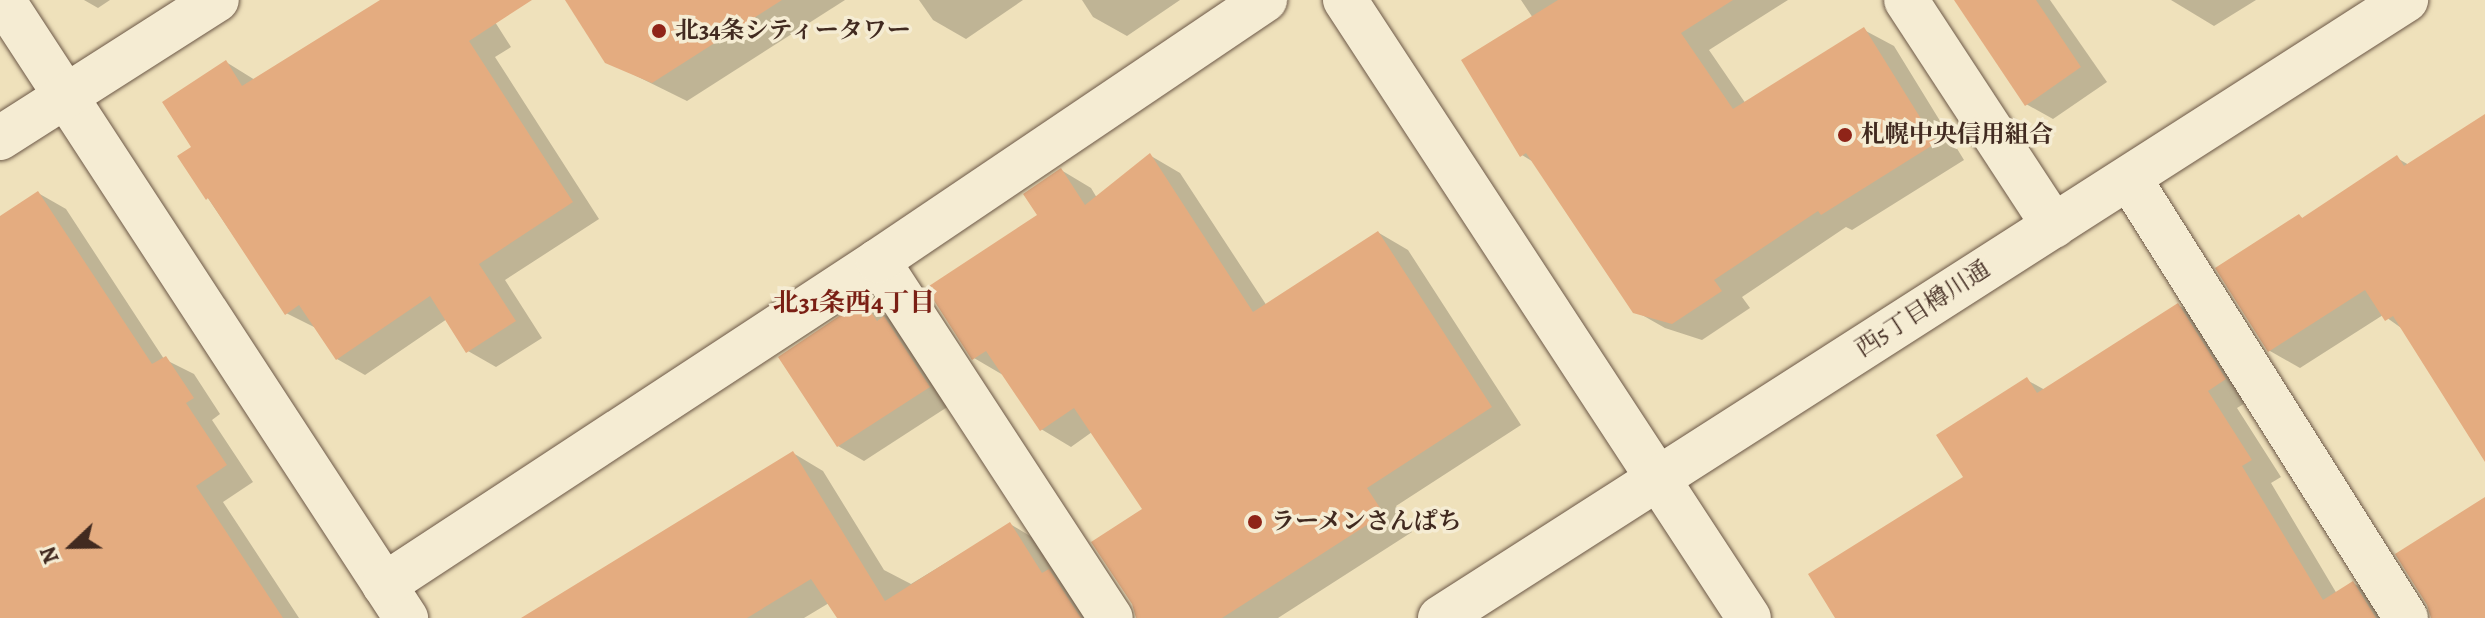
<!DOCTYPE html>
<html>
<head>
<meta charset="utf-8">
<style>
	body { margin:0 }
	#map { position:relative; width:2485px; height:618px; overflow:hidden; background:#efe1bb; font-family:Alegreya,"Noto Serif JP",serif }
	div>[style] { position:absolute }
	.shadow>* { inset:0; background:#0003 }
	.building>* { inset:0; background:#e4ac80 }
	.roads { filter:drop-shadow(0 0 2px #6c5847) drop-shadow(0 0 2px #6c5847) }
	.street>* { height:44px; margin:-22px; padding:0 22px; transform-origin:22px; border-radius:22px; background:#f5ecd3 }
	.secondary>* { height:44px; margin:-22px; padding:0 22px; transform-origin:22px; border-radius:22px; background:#f5ecd3 }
	.dots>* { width:22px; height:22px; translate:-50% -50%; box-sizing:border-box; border:4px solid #f5ecd3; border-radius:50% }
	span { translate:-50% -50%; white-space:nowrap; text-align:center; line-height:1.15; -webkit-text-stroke:7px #f5ecd3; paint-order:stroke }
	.poi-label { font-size:24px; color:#412a20; font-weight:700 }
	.left { translate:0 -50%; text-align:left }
	.street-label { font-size:24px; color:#412a20 }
	.neighbourhood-label { font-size:26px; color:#7a1f14; font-weight:700 }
	.north { position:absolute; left:32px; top:506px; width:80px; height:80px; -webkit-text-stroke:6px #f5ecd3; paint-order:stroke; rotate:248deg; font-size:22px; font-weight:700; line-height:32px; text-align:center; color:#412a20 }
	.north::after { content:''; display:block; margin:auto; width:28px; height:36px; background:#412a20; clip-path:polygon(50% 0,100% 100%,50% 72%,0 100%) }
</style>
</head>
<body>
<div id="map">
	<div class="shadow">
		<div style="clip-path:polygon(84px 0,110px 0,98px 8px)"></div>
		<div style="clip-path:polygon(384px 0,481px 0,511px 47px,495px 57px,599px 219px,505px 280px,542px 338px,496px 367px,468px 351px,447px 319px,365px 375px,337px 359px,316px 328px,286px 313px,180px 157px,194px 147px,226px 62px,255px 80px)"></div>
		<div style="clip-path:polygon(567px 0,845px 0,687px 101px,606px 61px)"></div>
		<div style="clip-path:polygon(919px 0,1023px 0,966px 39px,933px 20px)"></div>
		<div style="clip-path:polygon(1082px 0,1180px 0,1127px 36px,1093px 17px)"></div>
		<div style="clip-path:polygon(1521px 0,1788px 0,1709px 50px,1746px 104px,1864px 30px,1894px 46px,1964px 160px,1852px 230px,1846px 227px,1742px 297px,1750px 308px,1702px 340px,1665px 328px,1635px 311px,1535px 163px,1522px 155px,1533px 18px)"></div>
		<div style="clip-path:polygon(1957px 0,2050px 0,2107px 82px,2053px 119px,2026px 104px)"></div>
		<div style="clip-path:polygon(2171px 0,2256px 0,2214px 26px)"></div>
		<div style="clip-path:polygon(2485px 116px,2485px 458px,2404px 330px,2383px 315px,2300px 368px,2270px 351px,2218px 269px,2299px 216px,2304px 219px,2397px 158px,2409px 165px)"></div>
		<div style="clip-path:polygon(1151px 156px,1180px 173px,1267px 306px,1379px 233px,1408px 250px,1521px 425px,1396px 506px,1412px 532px,1278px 618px,1138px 618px,1144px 510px,1092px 432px,1071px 447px,1041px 429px,1003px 375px,974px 358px,1061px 170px,1091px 188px,1097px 198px)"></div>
		<div style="clip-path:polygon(38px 193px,66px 209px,164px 359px,194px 374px,220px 414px,212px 420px,253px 482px,223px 502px,299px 618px,0 618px,0 218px)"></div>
		<div style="clip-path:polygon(864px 303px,890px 318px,955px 402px,864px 461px,838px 446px)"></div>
		<div style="clip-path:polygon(2178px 305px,2208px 322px,2255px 397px,2237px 408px,2281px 477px,2271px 483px,2337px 594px,2353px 583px,2383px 600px,2395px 618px,1838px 618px,1966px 478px,2027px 380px,2045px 390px)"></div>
		<div style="clip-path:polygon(793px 453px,823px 471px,884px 570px,911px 584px,1010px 524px,1040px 542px,1100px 618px,839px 618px,829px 603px,804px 618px,580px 618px)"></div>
	</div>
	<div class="building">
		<div style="clip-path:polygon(380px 0,532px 0,469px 41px,573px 202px,479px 264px,516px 321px,466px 353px,430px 296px,336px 360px,299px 305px,285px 315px,208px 198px,206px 200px,177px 156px,191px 147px,162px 102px,226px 60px,242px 86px)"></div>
		<div style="clip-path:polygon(565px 0,782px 0,652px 83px,605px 63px)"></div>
		<div style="clip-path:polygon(1558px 0,1733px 0,1681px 33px,1733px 109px,1864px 27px,1936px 143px,1821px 215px,1818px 211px,1714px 280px,1722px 291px,1672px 324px,1633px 313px,1526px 153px,1520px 157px,1461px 60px)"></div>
		<div style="clip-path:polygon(1954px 0,2036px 0,2081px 67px,2025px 106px)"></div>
		<div style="clip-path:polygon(2485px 114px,2485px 462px,2393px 316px,2385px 321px,2365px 290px,2268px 352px,2215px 268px,2299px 214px,2302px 218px,2397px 155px,2404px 166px)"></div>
		<div style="clip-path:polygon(1150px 153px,1253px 312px,1378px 231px,1492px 407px,1367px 488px,1384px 514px,1222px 618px,1136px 618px,1132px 604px,1091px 542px,1142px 509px,1074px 408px,1040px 431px,986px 351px,972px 360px,926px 288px,1037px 215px,1023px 194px,1061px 168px,1085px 205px)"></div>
		<div style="clip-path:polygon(38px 191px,152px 364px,166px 356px,194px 398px,186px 403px,227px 465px,196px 486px,283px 618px,0 618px,0 216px)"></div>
		<div style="clip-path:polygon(863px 300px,877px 321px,884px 316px,930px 387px,837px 447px,778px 357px)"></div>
		<div style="clip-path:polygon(2178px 303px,2226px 379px,2208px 391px,2252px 460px,2242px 466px,2323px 600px,2353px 581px,2376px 618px,1835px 618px,1808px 574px,1963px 477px,1936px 435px,2027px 377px,2037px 393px)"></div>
		<div style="clip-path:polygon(793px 451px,885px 601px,1010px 522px,1042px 573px,1049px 569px,1081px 618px,837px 618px,811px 579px,747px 618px,521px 618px)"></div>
		<div style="clip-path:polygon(2485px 497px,2485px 618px,2431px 618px,2427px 605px,2395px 554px)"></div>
	</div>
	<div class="roads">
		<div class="street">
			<div style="left:3px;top:0;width:738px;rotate:56.89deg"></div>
			<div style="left:1906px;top:0;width:270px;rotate:56.8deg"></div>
			<div style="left:2129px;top:178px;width:520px;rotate:57.81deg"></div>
			<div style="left:878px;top:261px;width:426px;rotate:56.9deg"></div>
			<div style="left:384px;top:585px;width:591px;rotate:-33.26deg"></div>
			<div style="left:878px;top:261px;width:467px;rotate:-34deg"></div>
		</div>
		<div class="secondary">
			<div style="left:1345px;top:0;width:738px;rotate:56.83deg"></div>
			<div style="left:0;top:138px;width:257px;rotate:-32.5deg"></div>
			<div style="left:1440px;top:618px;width:1147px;rotate:-32.61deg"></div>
		</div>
	</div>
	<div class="dots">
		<div style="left:659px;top:31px;background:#8f2418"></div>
		<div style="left:1845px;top:135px;background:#8f2418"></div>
		<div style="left:1255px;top:522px;background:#8f2418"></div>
	</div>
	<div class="poi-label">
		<span class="left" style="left:675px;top:31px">北34条シティータワー</span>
		<span class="left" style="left:1861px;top:135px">札幌中央信用組合</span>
		<span class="left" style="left:1271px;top:522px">ラーメンさんぱち</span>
	</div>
	<div class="street-label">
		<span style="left:1923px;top:309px;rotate:-33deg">西5丁目樽川通</span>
	</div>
	<div class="neighbourhood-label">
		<span style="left:854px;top:303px">北31条西4丁目</span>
	</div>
	<div class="north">N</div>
</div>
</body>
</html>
